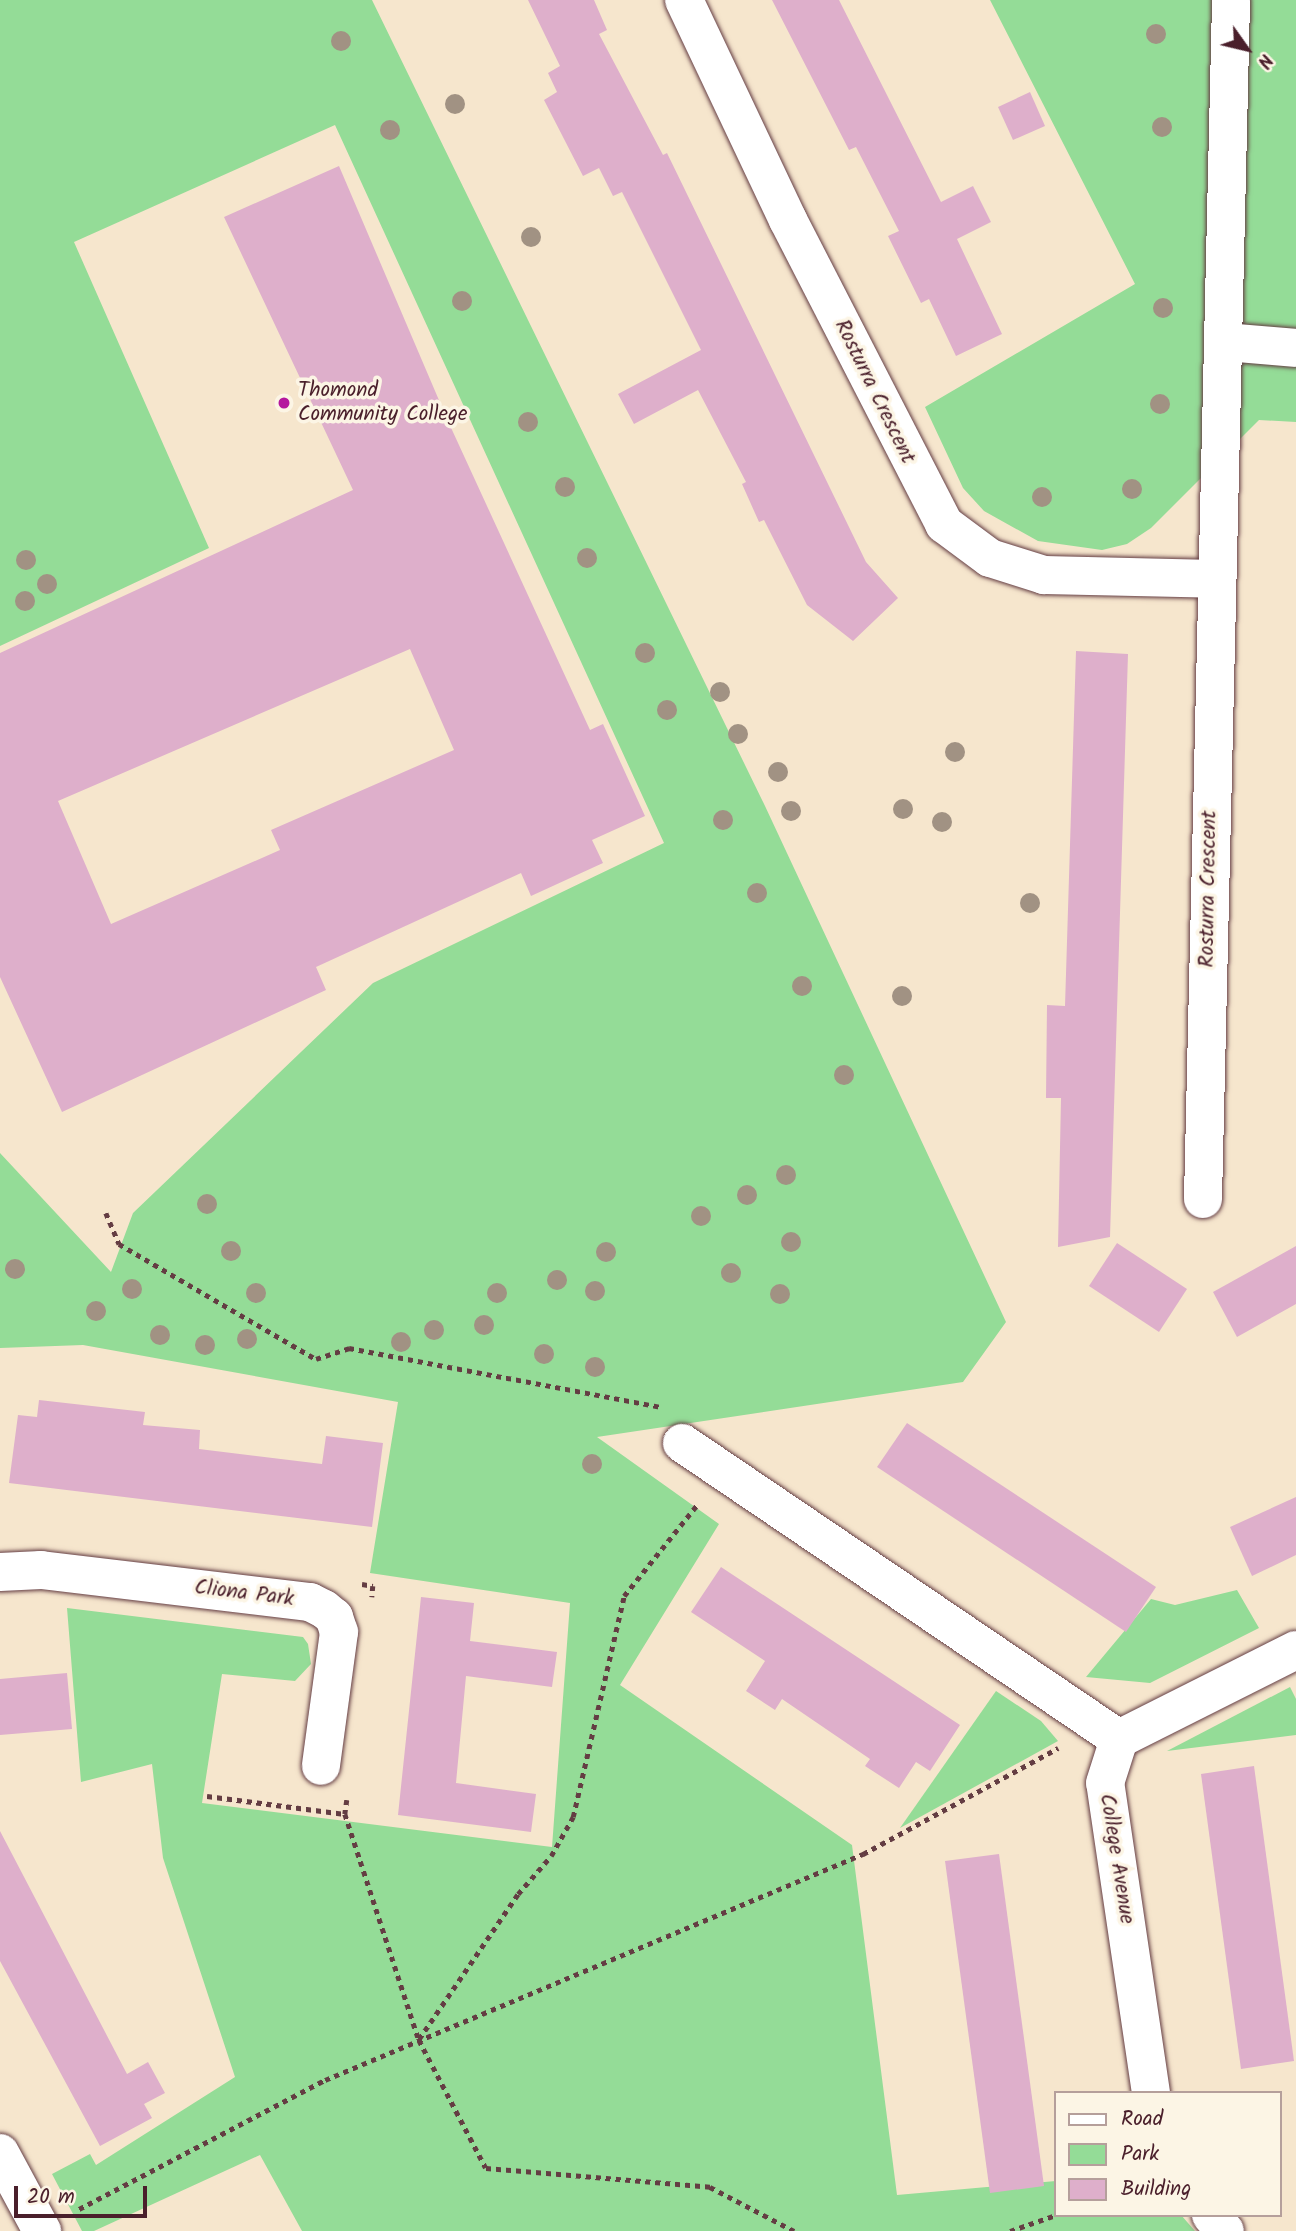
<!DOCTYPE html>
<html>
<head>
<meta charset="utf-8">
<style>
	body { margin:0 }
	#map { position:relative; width:1296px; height:2231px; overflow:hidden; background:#f6e6cd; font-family:Kalam,sans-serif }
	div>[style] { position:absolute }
	.green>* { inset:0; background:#94dc97 }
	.building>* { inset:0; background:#deafcb }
	.path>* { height:4.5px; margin-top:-2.25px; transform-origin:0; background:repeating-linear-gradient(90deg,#643d43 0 5px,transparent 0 10px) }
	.roads { filter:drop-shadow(0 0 2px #643d43) drop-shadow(0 0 2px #643d43) }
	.minor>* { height:38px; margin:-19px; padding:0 19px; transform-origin:19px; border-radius:19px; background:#fff }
	.trees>* { width:20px; height:20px; margin:-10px; border-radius:50%; background:#a19283 }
	.dots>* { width:19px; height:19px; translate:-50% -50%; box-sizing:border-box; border:4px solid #fcf5e5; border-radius:50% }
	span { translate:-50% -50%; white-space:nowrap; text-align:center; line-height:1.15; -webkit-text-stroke:7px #fcf5e5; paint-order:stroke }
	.poi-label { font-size:21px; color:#4a1f2b }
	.left { translate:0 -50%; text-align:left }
	.street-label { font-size:21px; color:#4a1f2b }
	.legend { position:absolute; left:1054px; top:2091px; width:228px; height:126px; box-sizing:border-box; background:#fcf5e5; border:2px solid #b59f9b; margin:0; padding:9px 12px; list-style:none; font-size:21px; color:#4a1f2b }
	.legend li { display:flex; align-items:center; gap:14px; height:35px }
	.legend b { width:35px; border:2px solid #b59f9b }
	.north { position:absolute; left:1212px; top:14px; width:70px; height:70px; -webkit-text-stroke:5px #fcf5e5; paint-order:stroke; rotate:124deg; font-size:19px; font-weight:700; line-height:28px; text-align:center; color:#4a1f2b }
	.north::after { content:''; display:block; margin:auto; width:24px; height:32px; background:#4a1f2b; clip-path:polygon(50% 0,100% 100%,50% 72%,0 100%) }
	.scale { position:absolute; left:14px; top:2186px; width:133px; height:32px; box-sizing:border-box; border:4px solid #4a1f2b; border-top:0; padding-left:9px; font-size:21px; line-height:24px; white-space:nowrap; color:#4a1f2b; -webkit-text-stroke:5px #fcf5e5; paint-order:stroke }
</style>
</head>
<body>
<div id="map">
	<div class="green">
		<div style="clip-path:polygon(0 0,372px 0,765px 806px,1006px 1322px,963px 1382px,597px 1437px,719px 1524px,620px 1685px,852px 1845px,897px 2195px,1056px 2181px,1056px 2215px,1181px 2215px,1195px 2231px,302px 2231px,260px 2155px,94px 2231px,82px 2231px,52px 2174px,90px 2154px,96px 2165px,235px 2077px,163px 1858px,152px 1764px,81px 1782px,67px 1608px,303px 1637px,308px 1644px,311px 1664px,295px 1681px,222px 1674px,202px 1803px,552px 1847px,570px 1603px,370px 1573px,398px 1402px,83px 1345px,0 1348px,0 1153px,111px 1272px,133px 1213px,373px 983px,664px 843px,335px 125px,74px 242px,209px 548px,0 646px)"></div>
		<div style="clip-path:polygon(990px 0,1296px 0,1296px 422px,1259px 420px,1151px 528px,1127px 544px,1102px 550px,1038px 541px,984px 511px,963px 488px,925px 407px,1135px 284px)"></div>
		<div style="clip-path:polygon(1237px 1590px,1259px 1628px,1150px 1683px,1086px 1677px,1151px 1599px,1175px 1605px)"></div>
		<div style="clip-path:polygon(1290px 1687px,1296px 1699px,1296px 1735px,1167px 1751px)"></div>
		<div style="clip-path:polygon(996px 1691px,1041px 1721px,1058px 1741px,900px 1828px)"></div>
	</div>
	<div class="building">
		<div style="clip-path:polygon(528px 0,594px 0,607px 30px,599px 34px,663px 155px,667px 153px,866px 562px,898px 598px,853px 641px,807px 605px,764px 520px,759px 522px,742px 484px,746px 482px,698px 390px,634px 424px,618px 394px,701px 350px,622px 192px,613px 196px,599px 168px,583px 176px,544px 100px,557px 92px,548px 73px,560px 66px)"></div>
		<div style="clip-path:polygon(772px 0,839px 0,941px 202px,973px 186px,991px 222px,957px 239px,1002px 334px,956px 356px,929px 299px,921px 303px,888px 236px,899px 231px,856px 147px,849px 150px)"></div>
		<div style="clip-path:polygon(1030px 92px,1045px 126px,1013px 140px,998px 107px)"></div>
		<div style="clip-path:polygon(evenodd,339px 166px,447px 419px,590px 730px,603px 724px,645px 816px,592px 840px,603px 863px,531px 896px,521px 873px,316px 967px,326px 990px,62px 1112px,0 977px,0 653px,353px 490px,224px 217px,339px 166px,410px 649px,454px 750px,271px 830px,280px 850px,111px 924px,58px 801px,410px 649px)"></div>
		<div style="clip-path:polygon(1076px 651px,1128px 654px,1110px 1237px,1058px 1247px,1061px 1098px,1046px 1098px,1047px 1005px,1065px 1006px)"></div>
		<div style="clip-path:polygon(1117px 1243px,1187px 1289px,1159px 1332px,1089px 1286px)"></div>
		<div style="clip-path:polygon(1296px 1246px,1296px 1304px,1237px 1337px,1213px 1292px)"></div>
		<div style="clip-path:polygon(39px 1400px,145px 1412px,143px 1425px,200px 1430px,199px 1449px,322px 1464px,326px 1436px,383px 1443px,372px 1527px,9px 1483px,18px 1415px,37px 1417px)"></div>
		<div style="clip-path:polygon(907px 1423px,1156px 1587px,1126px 1632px,877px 1467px)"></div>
		<div style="clip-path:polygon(1296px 1497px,1296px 1555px,1252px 1576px,1230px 1527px)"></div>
		<div style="clip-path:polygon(721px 1567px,960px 1725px,930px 1771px,916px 1762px,899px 1788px,865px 1766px,870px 1759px,782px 1699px,775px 1710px,746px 1691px,765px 1661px,691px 1612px)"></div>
		<div style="clip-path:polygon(421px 1597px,474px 1603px,470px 1641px,557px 1652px,552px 1687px,466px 1676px,456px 1783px,536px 1794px,531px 1832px,398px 1815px)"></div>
		<div style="clip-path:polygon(67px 1673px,72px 1729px,0 1735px,0 1679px)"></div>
		<div style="clip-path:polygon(1254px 1766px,1294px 2061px,1241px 2069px,1201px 1774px)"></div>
		<div style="clip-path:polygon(0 1831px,127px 2074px,148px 2062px,165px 2093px,144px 2104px,152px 2118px,100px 2146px,0 1961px)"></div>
		<div style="clip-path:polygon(999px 1854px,1044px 2186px,990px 2193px,945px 1861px)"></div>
	</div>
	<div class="path">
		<div style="left:106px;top:1213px;width:34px;rotate:67deg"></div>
		<div style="left:119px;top:1244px;width:228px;rotate:30.3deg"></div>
		<div style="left:316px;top:1359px;width:35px;rotate:-18deg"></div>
		<div style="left:349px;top:1348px;width:317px;rotate:10.7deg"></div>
		<div style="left:362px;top:1584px;width:11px;rotate:10deg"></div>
		<div style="left:373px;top:1586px;width:11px;rotate:95deg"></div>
		<div style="left:207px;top:1796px;width:139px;rotate:7.4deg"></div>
		<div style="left:347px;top:1800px;width:14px;rotate:98deg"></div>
		<div style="left:345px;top:1814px;width:238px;rotate:71.9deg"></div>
		<div style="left:419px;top:2040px;width:144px;rotate:62.4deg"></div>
		<div style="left:486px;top:2168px;width:225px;rotate:4.8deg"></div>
		<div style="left:710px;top:2187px;width:95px;rotate:27.6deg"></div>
		<div style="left:419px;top:2039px;width:176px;rotate:-55.7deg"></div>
		<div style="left:518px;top:1894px;width:50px;rotate:-49deg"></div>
		<div style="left:551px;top:1856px;width:45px;rotate:-60.6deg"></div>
		<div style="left:573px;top:1817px;width:227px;rotate:-77deg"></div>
		<div style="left:624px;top:1596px;width:117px;rotate:-51.3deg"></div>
		<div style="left:79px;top:2209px;width:278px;rotate:-27.7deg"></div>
		<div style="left:325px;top:2080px;width:584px;rotate:-22.79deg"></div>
		<div style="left:863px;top:1854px;width:222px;rotate:-28.5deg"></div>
		<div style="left:1010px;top:2231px;width:49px;rotate:-19.2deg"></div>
	</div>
	<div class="roads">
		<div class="minor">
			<div style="left:684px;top:0;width:243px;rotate:64.7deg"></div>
			<div style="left:788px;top:220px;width:342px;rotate:62.8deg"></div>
			<div style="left:944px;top:524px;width:57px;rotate:36.5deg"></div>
			<div style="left:990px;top:558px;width:57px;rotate:17.5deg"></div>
			<div style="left:1044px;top:575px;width:171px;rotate:1.3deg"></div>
			<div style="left:1225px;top:342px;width:71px;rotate:4.8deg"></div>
			<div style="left:1203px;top:1199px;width:1199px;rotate:-88.66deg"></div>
			<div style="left:682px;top:1443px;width:528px;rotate:34.11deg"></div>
			<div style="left:0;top:1572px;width:41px;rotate:-2.8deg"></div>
			<div style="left:41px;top:1570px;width:271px;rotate:6.8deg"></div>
			<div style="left:310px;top:1602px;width:16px;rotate:27deg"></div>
			<div style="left:324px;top:1609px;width:13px;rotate:39deg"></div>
			<div style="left:334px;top:1617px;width:16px;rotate:72deg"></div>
			<div style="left:339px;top:1632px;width:135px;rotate:97.7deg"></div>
			<div style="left:1151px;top:2093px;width:313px;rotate:-98.4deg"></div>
			<div style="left:1105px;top:1783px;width:46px;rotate:-72.3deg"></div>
			<div style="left:1119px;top:1739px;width:198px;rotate:-26.7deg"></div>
			<div style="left:0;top:2153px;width:89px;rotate:61.7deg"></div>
			<div style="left:1211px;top:2215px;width:21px;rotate:49deg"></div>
		</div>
	</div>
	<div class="trees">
		<div style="left:1156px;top:34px"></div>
		<div style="left:341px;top:41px"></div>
		<div style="left:455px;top:104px"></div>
		<div style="left:1162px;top:127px"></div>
		<div style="left:390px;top:130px"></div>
		<div style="left:531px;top:237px"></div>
		<div style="left:462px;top:301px"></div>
		<div style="left:1163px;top:308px"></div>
		<div style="left:1160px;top:404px"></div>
		<div style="left:528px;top:422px"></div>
		<div style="left:565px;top:487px"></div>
		<div style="left:1132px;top:489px"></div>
		<div style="left:1042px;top:497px"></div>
		<div style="left:587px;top:558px"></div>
		<div style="left:26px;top:560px"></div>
		<div style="left:47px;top:584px"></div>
		<div style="left:25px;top:601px"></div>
		<div style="left:645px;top:653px"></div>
		<div style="left:720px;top:692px"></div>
		<div style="left:667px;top:710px"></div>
		<div style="left:738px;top:734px"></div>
		<div style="left:955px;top:752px"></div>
		<div style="left:778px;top:772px"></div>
		<div style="left:903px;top:809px"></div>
		<div style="left:791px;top:811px"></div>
		<div style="left:723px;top:820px"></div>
		<div style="left:942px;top:822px"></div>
		<div style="left:757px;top:893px"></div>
		<div style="left:1030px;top:903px"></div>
		<div style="left:802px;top:986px"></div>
		<div style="left:902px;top:996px"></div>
		<div style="left:844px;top:1075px"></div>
		<div style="left:786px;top:1175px"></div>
		<div style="left:747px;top:1195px"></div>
		<div style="left:207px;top:1204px"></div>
		<div style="left:701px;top:1216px"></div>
		<div style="left:791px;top:1242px"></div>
		<div style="left:231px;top:1251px"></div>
		<div style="left:606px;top:1252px"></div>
		<div style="left:15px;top:1269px"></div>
		<div style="left:731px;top:1273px"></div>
		<div style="left:557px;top:1280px"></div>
		<div style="left:132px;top:1289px"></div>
		<div style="left:595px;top:1291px"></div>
		<div style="left:256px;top:1293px"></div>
		<div style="left:497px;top:1293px"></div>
		<div style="left:780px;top:1294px"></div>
		<div style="left:96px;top:1311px"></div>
		<div style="left:484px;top:1325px"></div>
		<div style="left:434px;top:1330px"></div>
		<div style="left:160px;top:1335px"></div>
		<div style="left:247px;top:1339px"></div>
		<div style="left:401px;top:1342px"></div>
		<div style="left:205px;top:1345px"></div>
		<div style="left:544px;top:1354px"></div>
		<div style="left:595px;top:1367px"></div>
		<div style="left:592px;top:1464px"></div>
	</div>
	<div class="dots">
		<div style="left:284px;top:403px;background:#b5179e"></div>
	</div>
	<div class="poi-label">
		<span class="left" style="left:298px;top:403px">Thomond<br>Community College</span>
	</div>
	<div class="street-label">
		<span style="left:874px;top:392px;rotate:64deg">Rosturra Crescent</span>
		<span style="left:1209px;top:889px;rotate:-89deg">Rosturra Crescent</span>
		<span style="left:244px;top:1594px;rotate:7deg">Cliona Park</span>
		<span style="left:1116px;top:1859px;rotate:81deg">College Avenue</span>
	</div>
	<ul class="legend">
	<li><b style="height:9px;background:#fff"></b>Road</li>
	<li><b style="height:19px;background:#94dc97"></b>Park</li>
	<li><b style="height:19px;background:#deafcb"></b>Building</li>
	</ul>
	<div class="north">N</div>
	<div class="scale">20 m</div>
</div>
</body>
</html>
